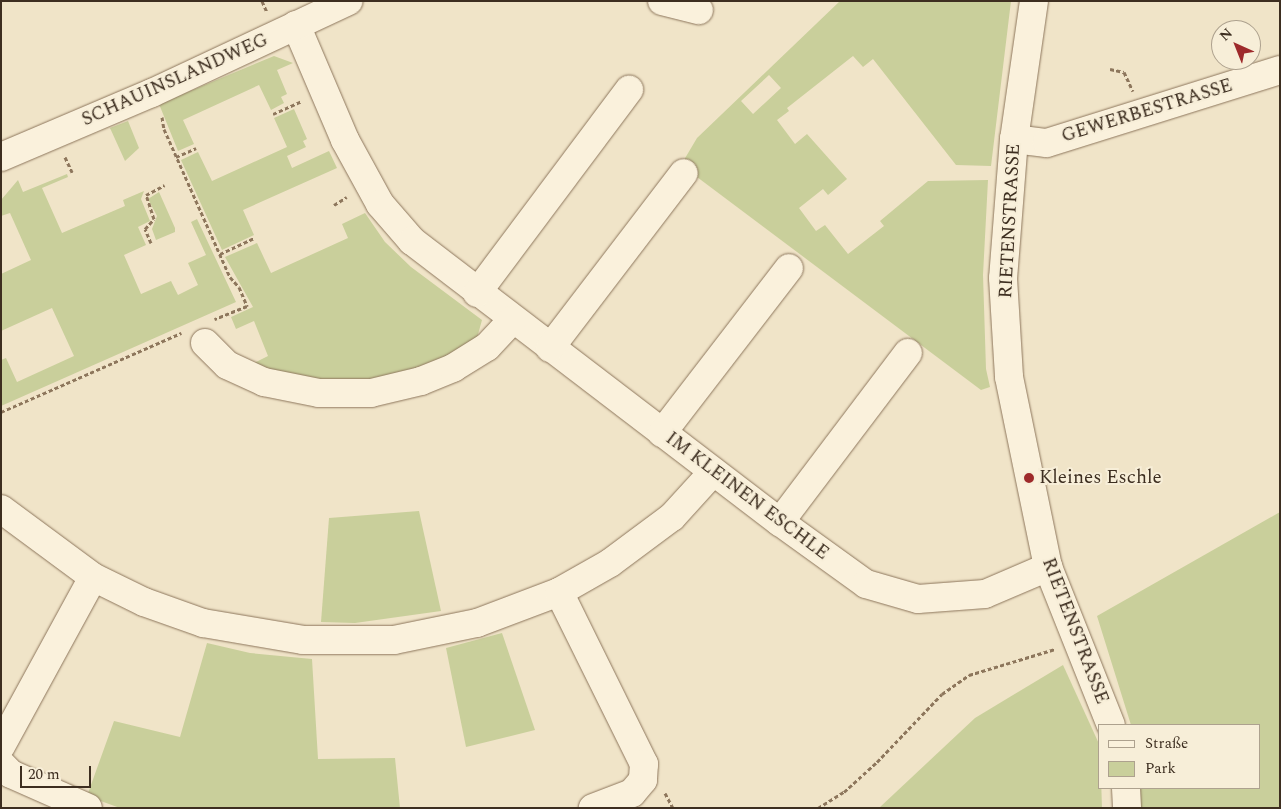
<!DOCTYPE html>
<html>
<head>
<meta charset="utf-8">
<style>
	body { margin:0 }
	#map { position:relative; width:1281px; height:809px; overflow:hidden; background:#f0e4c8; font-family:Spectral,serif }
	div>[style] { position:absolute }
	.green>* { inset:0; background:#c9cf9b }
	.path>* { height:3px; margin-top:-1.5px; transform-origin:0; background:repeating-linear-gradient(90deg,#8d765c 0 4px,transparent 0 6.5px) }
	.roads { filter:drop-shadow(0 0 1px #8d765c) drop-shadow(0 0 1px #8d765c) }
	.minor>* { height:28px; margin:-14px; padding:0 14px; transform-origin:14px; border-radius:14px; background:#faf1dc }
	.dots>* { width:14px; height:14px; translate:-50% -50%; box-sizing:border-box; border:2px solid #f7eed8; border-radius:50% }
	span { translate:-50% -50%; white-space:nowrap; text-align:center; line-height:1.15; -webkit-text-stroke:4px #f7eed8; paint-order:stroke }
	.street-label { font-size:19px; color:#3d2e20 }
	.poi-label { font-size:19px; color:#3d2e20 }
	.left { translate:0 -50%; text-align:left }
	.frame { position:absolute; inset:0; border:2px solid #3d2e20; pointer-events:none }
	.legend { position:absolute; left:1098px; top:724px; width:162px; height:65px; box-sizing:border-box; background:#f7eed8; border:1px solid #ada18e; margin:0; padding:6px 9px; list-style:none; font-size:15px; color:#3d2e20 }
	.legend li { display:flex; align-items:center; gap:10px; height:25px }
	.legend b { width:25px; border:1px solid #ada18e }
	.north { position:absolute; left:1211px; top:20px; width:50px; height:50px; box-sizing:border-box; background:#f7eed8; border:1px solid #ada18e; border-radius:50%; rotate:316deg; font-size:14px; font-weight:700; line-height:20px; text-align:center; color:#3d2e20 }
	.north::after { content:''; display:block; margin:auto; width:18px; height:22px; background:#9e2a2b; clip-path:polygon(50% 0,100% 100%,50% 72%,0 100%) }
	.scale { position:absolute; left:20px; top:766px; width:71px; height:22px; box-sizing:border-box; border:2px solid #3d2e20; border-top:0; padding-left:6px; font-size:15px; line-height:18px; white-space:nowrap; color:#3d2e20; -webkit-text-stroke:4px #f7eed8; paint-order:stroke }
</style>
</head>
<body>
<div id="map">
	<div class="green">
		<div style="clip-path:polygon(evenodd,840px 1px,1011px 1px,991px 166px,956px 165px,873px 59px,863px 67px,853px 56px,787px 108px,789px 111px,777px 120px,795px 144px,807px 134px,847px 179px,828px 195px,823px 189px,799px 208px,816px 231px,825px 225px,848px 254px,884px 226px,880px 221px,928px 181px,988px 180px,983px 275px,986px 369px,990px 387px,981px 390px,681px 165px,697px 138px,840px 1px,769px 75px,781px 88px,753px 114px,741px 101px,769px 75px)"></div>
		<div style="clip-path:polygon(274px 56px,293px 63px,277px 70px,287px 94px,281px 97px,284px 103px,271px 110px,259px 85px,183px 120px,194px 144px,178px 151px,159px 104px)"></div>
		<div style="clip-path:polygon(294px 109px,307px 139px,303px 141px,306px 147px,287px 156px,292px 168px,329px 151px,337px 168px,243px 210px,254px 235px,222px 250px,181px 160px,198px 152px,212px 181px,287px 147px,274px 118px)"></div>
		<div style="clip-path:polygon(128px 121px,139px 148px,125px 161px,110px 128px)"></div>
		<div style="clip-path:polygon(67px 174px,68px 177px,42px 188px,62px 233px,125px 206px,123px 200px,144px 191px,141px 199px,150px 221px,138px 227px,146px 245px,124px 255px,141px 294px,171px 281px,178px 295px,198px 285px,188px 263px,206px 255px,191px 222px,197px 219px,236px 302px,1px 406px,1px 360px,6px 358px,17px 382px,74px 356px,52px 308px,1px 331px,1px 274px,31px 260px,10px 213px,1px 216px,1px 200px,18px 180px,23px 192px)"></div>
		<div style="clip-path:polygon(159px 192px,175px 228px,175px 232px,156px 240px,152px 229px,157px 216px,148px 199px)"></div>
		<div style="clip-path:polygon(365px 213px,385px 242px,411px 267px,482px 320px,477px 338px,454px 354px,386px 379px,301px 382px,250px 365px,268px 356px,254px 321px,236px 329px,231px 317px,253px 307px,225px 257px,257px 243px,271px 273px,348px 238px,342px 224px)"></div>
		<div style="clip-path:polygon(419px 511px,441px 611px,355px 623px,321px 622px,329px 518px)"></div>
		<div style="clip-path:polygon(1280px 512px,1280px 808px,1140px 808px,1139px 788px,1260px 788px,1260px 725px,1131px 725px,1097px 616px)"></div>
		<div style="clip-path:polygon(502px 633px,535px 730px,466px 747px,446px 648px)"></div>
		<div style="clip-path:polygon(207px 643px,250px 653px,312px 659px,318px 759px,395px 758px,400px 808px,120px 808px,87px 796px,114px 721px,180px 737px)"></div>
		<div style="clip-path:polygon(1063px 665px,1100px 746px,1102px 808px,879px 808px,975px 718px)"></div>
	</div>
	<div class="path">
		<div style="left:262px;top:1px;width:12px;rotate:66deg"></div>
		<div style="left:1110px;top:69px;width:14px;rotate:12deg"></div>
		<div style="left:1124px;top:72px;width:21px;rotate:65deg"></div>
		<div style="left:273px;top:114px;width:32px;rotate:-24deg"></div>
		<div style="left:162px;top:117px;width:12px;rotate:81deg"></div>
		<div style="left:164px;top:129px;width:162px;rotate:66deg"></div>
		<div style="left:230px;top:277px;width:13px;rotate:48deg"></div>
		<div style="left:239px;top:287px;width:21px;rotate:67deg"></div>
		<div style="left:247px;top:306px;width:35px;rotate:158deg"></div>
		<div style="left:65px;top:157px;width:17px;rotate:65deg"></div>
		<div style="left:176px;top:157px;width:22px;rotate:-24deg"></div>
		<div style="left:334px;top:205px;width:15px;rotate:-32deg"></div>
		<div style="left:151px;top:243px;width:15px;rotate:-113deg"></div>
		<div style="left:145px;top:229px;width:13px;rotate:-48deg"></div>
		<div style="left:154px;top:219px;width:25px;rotate:-108deg"></div>
		<div style="left:146px;top:195px;width:21px;rotate:-28deg"></div>
		<div style="left:220px;top:254px;width:38px;rotate:-25deg"></div>
		<div style="left:1px;top:412px;width:197px;rotate:-23.7deg"></div>
		<div style="left:665px;top:793px;width:17px;rotate:62deg"></div>
		<div style="left:818px;top:808px;width:31px;rotate:-32deg"></div>
		<div style="left:844px;top:792px;width:45px;rotate:-42.3deg"></div>
		<div style="left:877px;top:762px;width:94px;rotate:-46.3deg"></div>
		<div style="left:942px;top:694px;width:33px;rotate:-35deg"></div>
		<div style="left:969px;top:675px;width:90px;rotate:-16.8deg"></div>
	</div>
	<div class="roads">
		<div class="minor">
			<div style="left:662px;top:1px;width:38px;rotate:14deg"></div>
			<div style="left:1034px;top:1px;width:139px;rotate:98.2deg"></div>
			<div style="left:1014px;top:139px;width:139px;rotate:94.5deg"></div>
			<div style="left:1003px;top:278px;width:99px;rotate:86.5deg"></div>
			<div style="left:1009px;top:377px;width:194px;rotate:78.4deg"></div>
			<div style="left:1048px;top:567px;width:170px;rotate:68.3deg"></div>
			<div style="left:296px;top:25px;width:125px;rotate:66.9deg"></div>
			<div style="left:345px;top:140px;width:73px;rotate:61.3deg"></div>
			<div style="left:380px;top:204px;width:49px;rotate:49.1deg"></div>
			<div style="left:412px;top:241px;width:463px;rotate:37.4deg"></div>
			<div style="left:780px;top:522px;width:106px;rotate:35.8deg"></div>
			<div style="left:866px;top:584px;width:54px;rotate:16.1deg"></div>
			<div style="left:918px;top:599px;width:67px;rotate:-4.3deg"></div>
			<div style="left:985px;top:594px;width:69px;rotate:-23.2deg"></div>
			<div style="left:1014px;top:139px;width:33px;rotate:7deg"></div>
			<div style="left:1047px;top:143px;width:244px;rotate:-17.4deg"></div>
			<div style="left:1px;top:157px;width:164px;rotate:-23deg"></div>
			<div style="left:152px;top:93px;width:217px;rotate:-25.1deg"></div>
			<div style="left:477px;top:293px;width:254px;rotate:-53.2deg"></div>
			<div style="left:205px;top:343px;width:31px;rotate:45deg"></div>
			<div style="left:227px;top:365px;width:41px;rotate:24.7deg"></div>
			<div style="left:264px;top:382px;width:56px;rotate:11.3deg"></div>
			<div style="left:319px;top:393px;width:52px"></div>
			<div style="left:371px;top:393px;width:51px;rotate:-13.5deg"></div>
			<div style="left:421px;top:381px;width:35px;rotate:-22deg"></div>
			<div style="left:453px;top:368px;width:40px;rotate:-32deg"></div>
			<div style="left:487px;top:347px;width:37px;rotate:-47deg"></div>
			<div style="left:550px;top:348px;width:220px;rotate:-52.6deg"></div>
			<div style="left:662px;top:433px;width:208px;rotate:-52.4deg"></div>
			<div style="left:1px;top:509px;width:114px;rotate:36.5deg"></div>
			<div style="left:93px;top:577px;width:57px;rotate:26.1deg"></div>
			<div style="left:144px;top:602px;width:63px;rotate:19.6deg"></div>
			<div style="left:203px;top:623px;width:101px;rotate:9.6deg"></div>
			<div style="left:303px;top:640px;width:91px"></div>
			<div style="left:394px;top:640px;width:85px;rotate:-11.6deg"></div>
			<div style="left:477px;top:623px;width:88px;rotate:-20.7deg"></div>
			<div style="left:559px;top:592px;width:59px;rotate:-29.6deg"></div>
			<div style="left:610px;top:563px;width:77px;rotate:-36.6deg"></div>
			<div style="left:672px;top:517px;width:61px;rotate:-47.7deg"></div>
			<div style="left:780px;top:522px;width:212px;rotate:-52.9deg"></div>
			<div style="left:559px;top:592px;width:192px;rotate:63.7deg"></div>
			<div style="left:644px;top:764px;width:16px;rotate:94deg"></div>
			<div style="left:643px;top:780px;width:17px;rotate:130deg"></div>
			<div style="left:632px;top:793px;width:42px;rotate:159deg"></div>
			<div style="left:1px;top:746px;width:192px;rotate:-61.4deg"></div>
			<div style="left:1px;top:764px;width:14px;rotate:45deg"></div>
			<div style="left:11px;top:774px;width:84px;rotate:23.8deg"></div>
			<div style="left:1126px;top:788px;width:20px;rotate:87deg"></div>
		</div>
	</div>
	<div class="dots">
		<div style="left:1029px;top:478px;background:#9e2a2b"></div>
	</div>
	<div class="street-label">
		<span style="left:175px;top:80px;rotate:-24deg">SCHAUINSLANDWEG</span>
		<span style="left:1147px;top:111px;rotate:-17deg">GEWERBESTRASSE</span>
		<span style="left:1010px;top:221px;rotate:-87deg">RIETENSTRASSE</span>
		<span style="left:747px;top:496px;rotate:37deg">IM KLEINEN ESCHLE</span>
		<span style="left:1075px;top:631px;rotate:69deg">RIETENSTRASSE</span>
	</div>
	<div class="poi-label">
		<span class="left" style="left:1039px;top:478px">Kleines Eschle</span>
	</div>
	<div class="frame"></div>
	<ul class="legend">
	<li><b style="height:6px;background:#faf1dc"></b>Straße</li>
	<li><b style="height:14px;background:#c9cf9b"></b>Park</li>
	</ul>
	<div class="north">N</div>
	<div class="scale">20 m</div>
</div>
</body>
</html>
